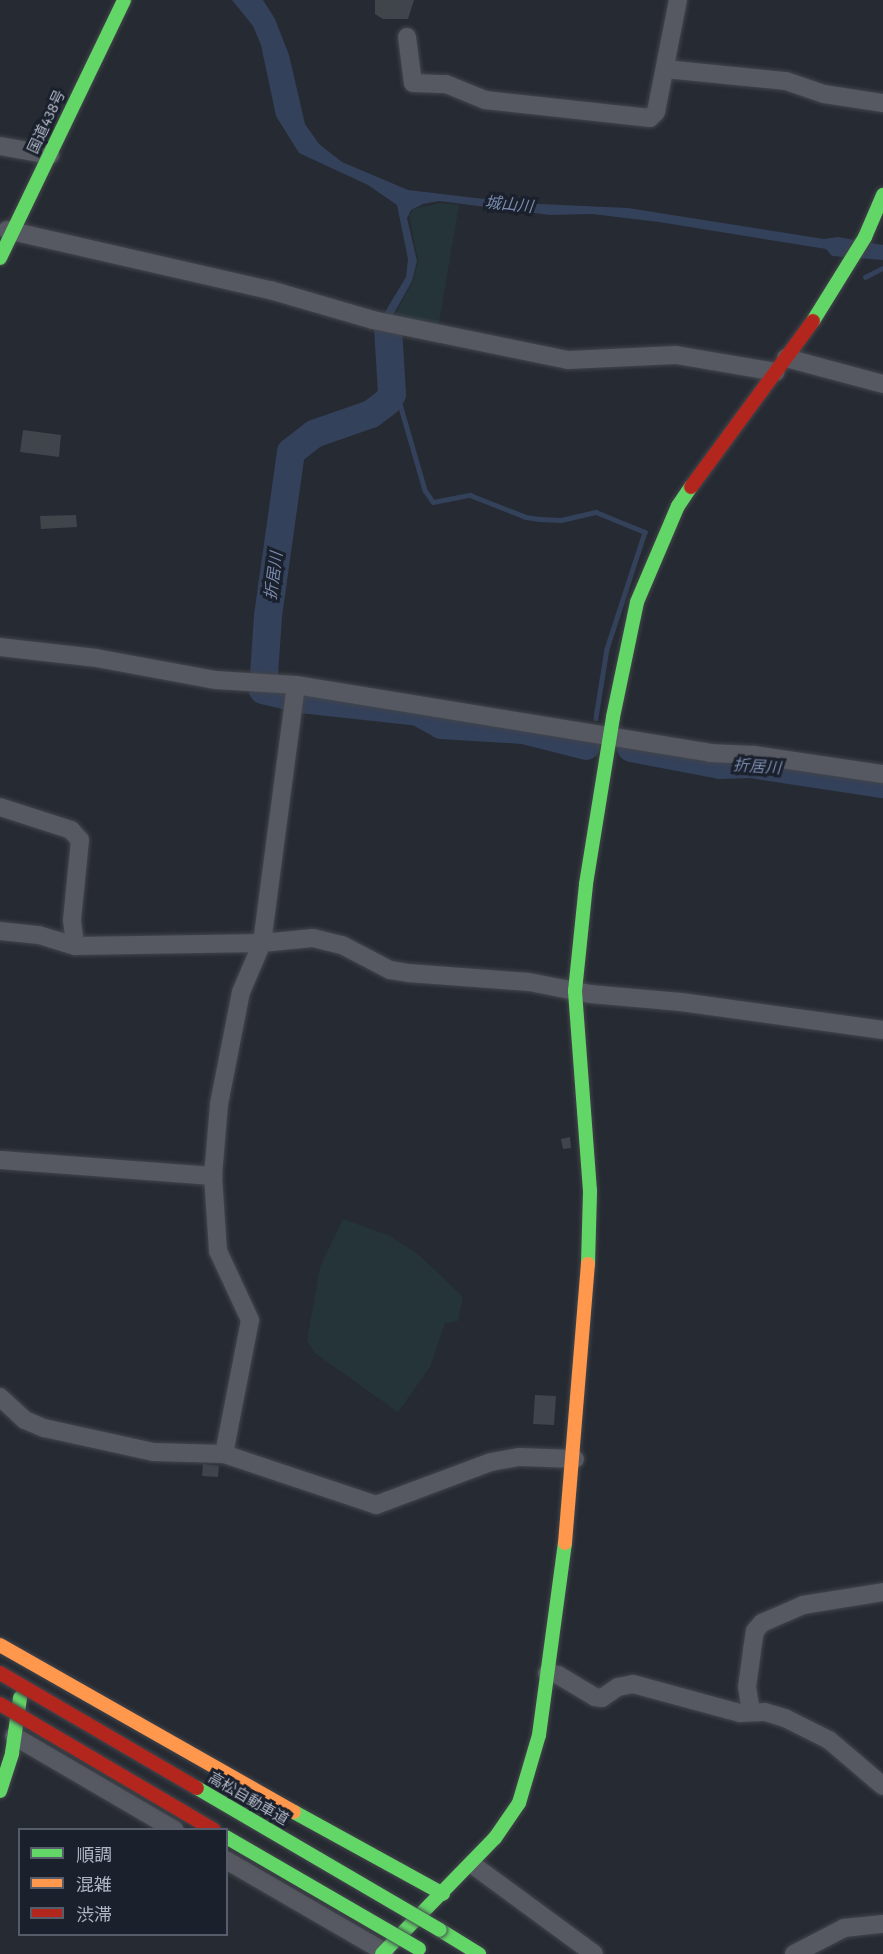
<!DOCTYPE html>
<html>
<head>
<meta charset="utf-8">
<style>
	body { margin:0 }
	#map { position:relative; width:883px; height:1954px; overflow:hidden; background:#262a32; font-family:"Fira Sans","Noto Sans JP",sans-serif }
	div>[style] { position:absolute }
	.green>* { inset:0; background:#243438 }
	.water>* { inset:0; background:#34415a }
	.stream>* { height:4.5px; margin:-2.25px; padding:0 2.25px; transform-origin:2.25px; border-radius:2.25px; background:#34415a }
	.river>* { height:28px; margin:-14px; padding:0 14px; transform-origin:14px; border-radius:14px; background:#34415a }
	.building>* { inset:0; background:#40444b }
	.roads { filter:drop-shadow(0 0 2px #42454b) drop-shadow(0 0 2px #42454b) }
	.street>* { height:18px; margin:-9px; padding:0 9px; transform-origin:9px; border-radius:9px; background:#565961 }
	.fast>* { height:14px; margin:-7px; padding:0 7px; transform-origin:7px; border-radius:7px; background:#63d668 }
	.slow>* { height:14px; margin:-7px; padding:0 7px; transform-origin:7px; border-radius:7px; background:#ff974d }
	.jam>* { height:14px; margin:-7px; padding:0 7px; transform-origin:7px; border-radius:7px; background:#b3261e }
	.bridges { filter:drop-shadow(0 0 2px #43464d) drop-shadow(0 0 2px #43464d) }
	.fast-bridge>* { height:14px; margin:-7px; padding:0 7px; transform-origin:7px; border-radius:7px; background:#63d668 }
	.jam-bridge>* { height:14px; margin:-7px; padding:0 7px; transform-origin:7px; border-radius:7px; background:#b3261e }
	span { translate:-50% -50%; white-space:nowrap; text-align:center; line-height:1.15; -webkit-text-stroke:6px #1a202c; paint-order:stroke }
	.street-label { font-size:15px; color:#afb6c4 }
	.water-label { font-size:16px; color:#788aac; font-style:italic }
	.legend { position:absolute; left:18px; top:1828px; width:210px; height:108px; box-sizing:border-box; background:#1a202c; border:2px solid #565c69; margin:0; padding:8px 10px; list-style:none; font-size:18px; color:#afb6c4 }
	.legend li { display:flex; align-items:center; gap:12px; height:30px }
	.legend b { width:30px; border:2px solid #565c69 }
</style>
</head>
<body>
<div id="map">
	<div class="green">
		<div style="clip-path:polygon(440px 203px,459px 205px,438px 329px,394px 316px,413px 281px,418px 261px,409px 215px,414px 209px)"></div>
		<div style="clip-path:polygon(343px 1219px,388px 1235px,418px 1254px,463px 1297px,458px 1321px,445px 1323px,430px 1367px,398px 1412px,315px 1353px,307px 1341px,320px 1267px)"></div>
	</div>
	<div class="water">
		<div style="clip-path:polygon(232px 0,263px 0,275px 19px,289px 55px,305px 124px,319px 144px,342px 162px,408px 190px,518px 203px,628px 208px,824px 239px,838px 237px,883px 245px,883px 260px,832px 256px,826px 249px,659px 222px,592px 214px,550px 215px,439px 201px,423px 204px,411px 210px,407px 218px,417px 261px,412px 281px,393px 315px,392px 367px,389px 367px,385px 365px,385px 312px,406px 277px,408px 259px,397px 205px,368px 185px,299px 153px,276px 116px,261px 45px,253px 26px)"></div>
	</div>
	<div class="stream">
		<div style="left:865px;top:277px;width:20px;rotate:-27deg"></div>
		<div style="left:392px;top:394px;width:13px;rotate:51deg"></div>
		<div style="left:400px;top:404px;width:90px;rotate:73.8deg"></div>
		<div style="left:425px;top:490px;width:14px;rotate:56deg"></div>
		<div style="left:433px;top:502px;width:38px;rotate:-11deg"></div>
		<div style="left:470px;top:495px;width:60px;rotate:21.4deg"></div>
		<div style="left:526px;top:517px;width:15px;rotate:8deg"></div>
		<div style="left:541px;top:519px;width:20px;rotate:3deg"></div>
		<div style="left:561px;top:520px;width:36px;rotate:-13deg"></div>
		<div style="left:596px;top:512px;width:53px;rotate:22.2deg"></div>
		<div style="left:645px;top:532px;width:123px;rotate:108deg"></div>
		<div style="left:607px;top:649px;width:70px;rotate:99.1deg"></div>
	</div>
	<div class="river">
		<div style="left:388px;top:328px;width:66px;rotate:86.5deg"></div>
		<div style="left:392px;top:394px;width:9px;rotate:122deg"></div>
		<div style="left:387px;top:402px;width:20px;rotate:143deg"></div>
		<div style="left:371px;top:414px;width:60px;rotate:160.7deg"></div>
		<div style="left:314px;top:434px;width:29px;rotate:142deg"></div>
		<div style="left:291px;top:452px;width:166px;rotate:98deg"></div>
		<div style="left:268px;top:616px;width:74px;rotate:93.9deg"></div>
		<div style="left:263px;top:690px;width:39px;rotate:13deg"></div>
		<div style="left:301px;top:699px;width:118px;rotate:6.3deg"></div>
		<div style="left:418px;top:712px;width:26px;rotate:29deg"></div>
		<div style="left:441px;top:725px;width:82px;rotate:3.5deg"></div>
		<div style="left:523px;top:730px;width:65px;rotate:14.3deg"></div>
		<div style="left:631px;top:748px;width:91px;rotate:10.8deg"></div>
		<div style="left:720px;top:765px;width:30px;rotate:-2deg"></div>
		<div style="left:750px;top:764px;width:134px;rotate:8.6deg"></div>
	</div>
	<div class="building">
		<div style="clip-path:polygon(375px 0,414px 0,408px 19px,383px 19px,375px 14px)"></div>
		<div style="clip-path:polygon(23px 430px,61px 435px,59px 457px,20px 452px)"></div>
		<div style="clip-path:polygon(76px 515px,77px 527px,41px 529px,40px 516px)"></div>
		<div style="clip-path:polygon(570px 1137px,571px 1148px,563px 1149px,561px 1139px)"></div>
		<div style="clip-path:polygon(535px 1395px,556px 1396px,554px 1425px,533px 1424px)"></div>
		<div style="clip-path:polygon(203px 1464px,219px 1466px,218px 1477px,202px 1476px)"></div>
	</div>
	<div class="roads">
		<div class="street">
			<div style="left:407px;top:37px;width:46px;rotate:82.6deg"></div>
			<div style="left:413px;top:83px;width:33px;rotate:2deg"></div>
			<div style="left:446px;top:84px;width:42px;rotate:22.3deg"></div>
			<div style="left:485px;top:100px;width:166px;rotate:6.2deg"></div>
			<div style="left:650px;top:118px;width:8px;rotate:-45deg"></div>
			<div style="left:656px;top:112px;width:114px;rotate:-78.9deg"></div>
			<div style="left:665px;top:69px;width:122px;rotate:5.7deg"></div>
			<div style="left:786px;top:81px;width:40px;rotate:18.9deg"></div>
			<div style="left:824px;top:94px;width:60px;rotate:8.7deg"></div>
			<div style="left:0;top:146px;width:51px;rotate:10.2deg"></div>
			<div style="left:7px;top:230px;width:270px;rotate:12.9deg"></div>
			<div style="left:270px;top:290px;width:107px;rotate:16.2deg"></div>
			<div style="left:373px;top:320px;width:199px;rotate:11.6deg"></div>
			<div style="left:568px;top:360px;width:108px;rotate:-2.7deg"></div>
			<div style="left:676px;top:355px;width:101px;rotate:9.6deg"></div>
			<div style="left:786px;top:358px;width:100px;rotate:15deg"></div>
			<div style="left:0;top:647px;width:97px;rotate:6.5deg"></div>
			<div style="left:96px;top:658px;width:122px;rotate:10.4deg"></div>
			<div style="left:216px;top:680px;width:80px;rotate:3.6deg"></div>
			<div style="left:296px;top:685px;width:419px;rotate:9.3deg"></div>
			<div style="left:709px;top:753px;width:45px;rotate:2.5deg"></div>
			<div style="left:754px;top:755px;width:130px;rotate:8.4deg"></div>
			<div style="left:0;top:807px;width:75px;rotate:17.9deg"></div>
			<div style="left:71px;top:830px;width:13px;rotate:48deg"></div>
			<div style="left:80px;top:840px;width:80px;rotate:95.7deg"></div>
			<div style="left:72px;top:920px;width:26px;rotate:83deg"></div>
			<div style="left:0;top:931px;width:39px;rotate:6deg"></div>
			<div style="left:39px;top:935px;width:38px;rotate:17deg"></div>
			<div style="left:75px;top:946px;width:187px;rotate:-0.9deg"></div>
			<div style="left:262px;top:943px;width:51px;rotate:-5.6deg"></div>
			<div style="left:313px;top:938px;width:30px;rotate:14deg"></div>
			<div style="left:342px;top:945px;width:54px;rotate:27.5deg"></div>
			<div style="left:390px;top:970px;width:18px;rotate:9deg"></div>
			<div style="left:408px;top:973px;width:121px;rotate:4.3deg"></div>
			<div style="left:529px;top:982px;width:62px;rotate:11.1deg"></div>
			<div style="left:590px;top:994px;width:91px;rotate:5deg"></div>
			<div style="left:681px;top:1002px;width:204px;rotate:7.9deg"></div>
			<div style="left:0;top:1160px;width:214px;rotate:4.3deg"></div>
			<div style="left:0;top:1397px;width:34px;rotate:43deg"></div>
			<div style="left:25px;top:1420px;width:21px;rotate:23deg"></div>
			<div style="left:44px;top:1428px;width:112px;rotate:12.4deg"></div>
			<div style="left:153px;top:1452px;width:71px;rotate:1.6deg"></div>
			<div style="left:224px;top:1454px;width:160px;rotate:18.5deg"></div>
			<div style="left:376px;top:1505px;width:123px;rotate:-20.5deg"></div>
			<div style="left:491px;top:1462px;width:29px;rotate:-10deg"></div>
			<div style="left:520px;top:1457px;width:55px;rotate:2.1deg"></div>
			<div style="left:224px;top:1454px;width:136px;rotate:-79deg"></div>
			<div style="left:250px;top:1320px;width:76px;rotate:-114.9deg"></div>
			<div style="left:218px;top:1251px;width:75px;rotate:-93.8deg"></div>
			<div style="left:213px;top:1176px;width:72px;rotate:-85.2deg"></div>
			<div style="left:219px;top:1104px;width:114px;rotate:-78.9deg"></div>
			<div style="left:241px;top:992px;width:53px;rotate:-66.8deg"></div>
			<div style="left:262px;top:943px;width:260px;rotate:-82.5deg"></div>
			<div style="left:547px;top:1673px;width:11px;rotate:10deg"></div>
			<div style="left:558px;top:1675px;width:43px;rotate:30.7deg"></div>
			<div style="left:595px;top:1697px;width:7px;rotate:8deg"></div>
			<div style="left:602px;top:1698px;width:19px;rotate:-35deg"></div>
			<div style="left:618px;top:1687px;width:15px;rotate:-11deg"></div>
			<div style="left:633px;top:1684px;width:111px;rotate:15.2deg"></div>
			<div style="left:740px;top:1713px;width:25px;rotate:-2deg"></div>
			<div style="left:765px;top:1712px;width:21px;rotate:17deg"></div>
			<div style="left:785px;top:1718px;width:49px;rotate:26.6deg"></div>
			<div style="left:829px;top:1740px;width:71px;rotate:40.4deg"></div>
			<div style="left:751px;top:1712px;width:25px;rotate:-99deg"></div>
			<div style="left:747px;top:1687px;width:37px;rotate:-82deg"></div>
			<div style="left:752px;top:1650px;width:19px;rotate:-81deg"></div>
			<div style="left:755px;top:1631px;width:11px;rotate:-49deg"></div>
			<div style="left:762px;top:1623px;width:45px;rotate:-23.7deg"></div>
			<div style="left:803px;top:1605px;width:81px;rotate:-9.2deg"></div>
			<div style="left:14px;top:1736px;width:186px;rotate:30.3deg"></div>
			<div style="left:226px;top:1860px;width:184px;rotate:30.1deg"></div>
			<div style="left:473px;top:1865px;width:150px;rotate:36.3deg"></div>
			<div style="left:794px;top:1954px;width:56px;rotate:-27.5deg"></div>
			<div style="left:844px;top:1928px;width:39px;rotate:-6deg"></div>
		</div>
		<div class="fast">
			<div style="left:0;top:258px;width:286px;rotate:-64.3deg"></div>
			<div style="left:813px;top:321px;width:99px;rotate:-58.2deg"></div>
			<div style="left:865px;top:237px;width:46px;rotate:-66.8deg"></div>
			<div style="left:588px;top:1264px;width:73px;rotate:-88.4deg"></div>
			<div style="left:590px;top:1191px;width:201px;rotate:-94.3deg"></div>
			<div style="left:575px;top:991px;width:108px;rotate:-84.1deg"></div>
			<div style="left:586px;top:884px;width:169px;rotate:-80.8deg"></div>
			<div style="left:613px;top:717px;width:117px;rotate:-78.2deg"></div>
			<div style="left:637px;top:602px;width:104px;rotate:-66.9deg"></div>
			<div style="left:678px;top:506px;width:23px;rotate:-56deg"></div>
			<div style="left:0;top:1791px;width:40px;rotate:-72deg"></div>
			<div style="left:12px;top:1753px;width:56px;rotate:-81.7deg"></div>
			<div style="left:294px;top:1812px;width:170px;rotate:28.8deg"></div>
			<div style="left:440px;top:1930px;width:46px;rotate:31.6deg"></div>
			<div style="left:382px;top:1954px;width:162px;rotate:-45.8deg"></div>
			<div style="left:495px;top:1838px;width:42px;rotate:-55.6deg"></div>
			<div style="left:519px;top:1803px;width:71px;rotate:-73.6deg"></div>
			<div style="left:539px;top:1735px;width:194px;rotate:-82.3deg"></div>
		</div>
		<div class="slow">
			<div style="left:565px;top:1543px;width:280px;rotate:-85.3deg"></div>
			<div style="left:0;top:1645px;width:338px;rotate:29.6deg"></div>
		</div>
		<div class="jam">
			<div style="left:691px;top:487px;width:206px;rotate:-53.7deg"></div>
		</div>
	</div>
	<div class="bridges">
		<div class="fast-bridge">
			<div style="left:197px;top:1788px;width:281px;rotate:30.3deg"></div>
			<div style="left:226px;top:1837px;width:223px;rotate:30.1deg"></div>
		</div>
		<div class="jam-bridge">
			<div style="left:0;top:1673px;width:228px;rotate:30.3deg"></div>
			<div style="left:0;top:1704px;width:248px;rotate:30.5deg"></div>
		</div>
	</div>
	<div class="street-label">
		<span style="left:47px;top:122px;rotate:-65deg">国道438号</span>
		<span style="left:248px;top:1799px;rotate:30deg">高松自動車道</span>
	</div>
	<div class="water-label">
		<span style="left:509px;top:205px;rotate:6deg">城山川</span>
		<span style="left:274px;top:576px;rotate:-82deg">折居川</span>
		<span style="left:757px;top:767px;rotate:4deg">折居川</span>
	</div>
	<ul class="legend">
	<li><b style="height:8px;background:#63d668"></b>順調</li>
	<li><b style="height:8px;background:#ff974d"></b>混雑</li>
	<li><b style="height:8px;background:#b3261e"></b>渋滞</li>
	</ul>
</div>
</body>
</html>
